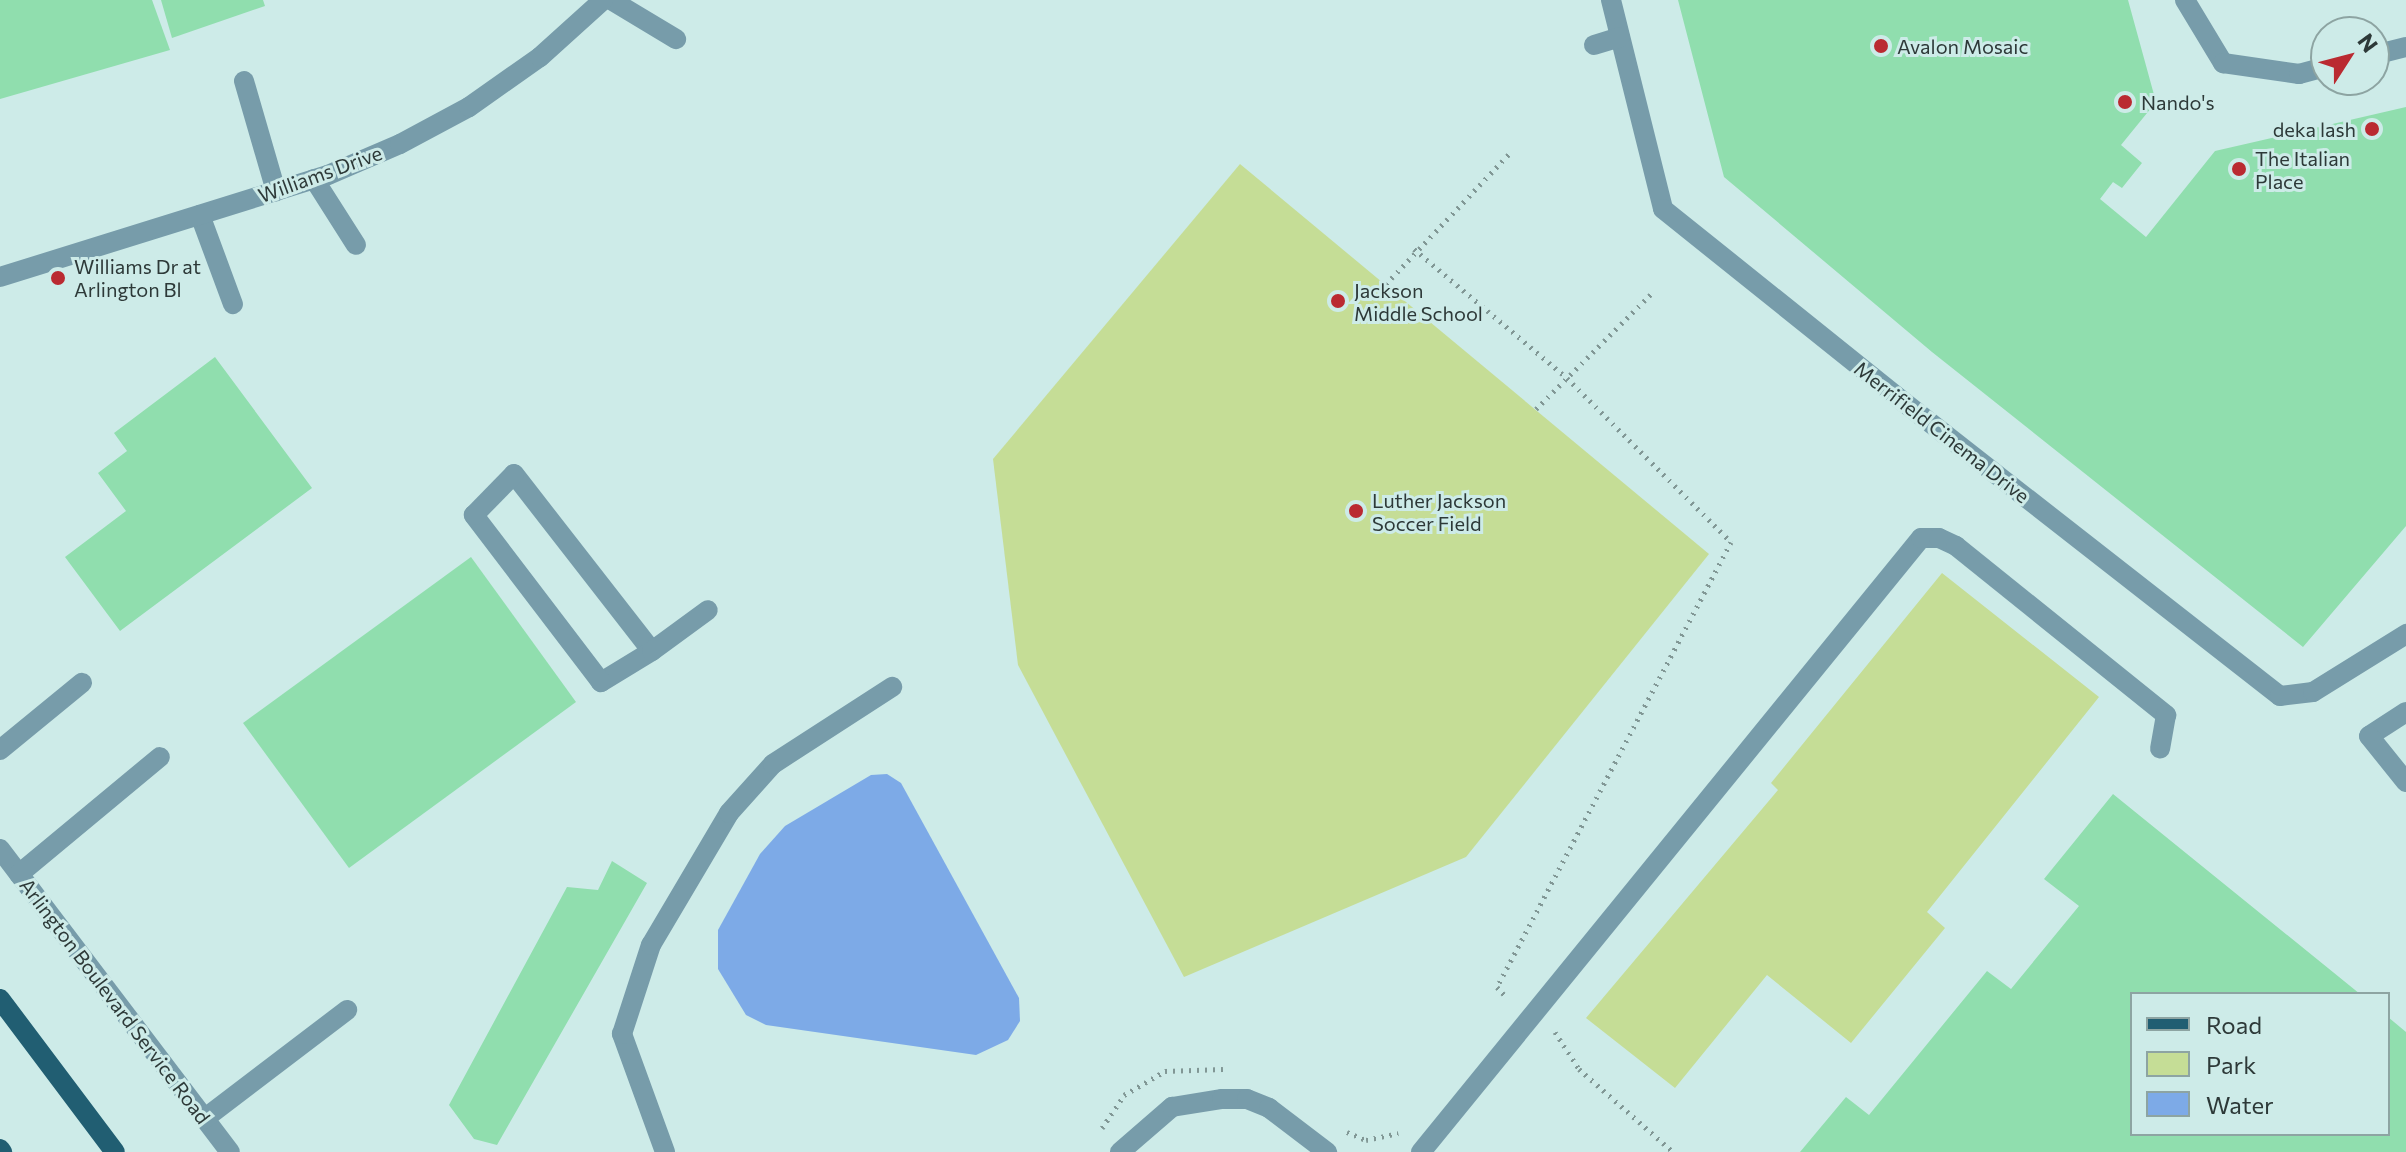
<!DOCTYPE html>
<html>
<head>
<meta charset="utf-8">
<style>
	body { margin:0 }
	#map { position:relative; width:2406px; height:1152px; overflow:hidden; background:#cdebe8; font-family:Commissioner,sans-serif }
	div>[style] { position:absolute }
	.green>* { inset:0; background:#c5dd96 }
	.water>* { inset:0; background:#7daae7 }
	.building>* { inset:0; background:#90deae }
	.path>* { height:5px; margin-top:-2.5px; transform-origin:0; background:repeating-linear-gradient(90deg,#819795 0 2px,transparent 0 8px) }
	.minor>* { height:20px; margin:-10px; padding:0 10px; transform-origin:10px; border-radius:10px; background:#779caa }
	.major>* { height:20px; margin:-10px; padding:0 10px; transform-origin:10px; border-radius:10px; background:#215e72 }
	.dots>* { width:22px; height:22px; translate:-50% -50%; box-sizing:border-box; border:4px solid #cdebe8; border-radius:50% }
	span { translate:-50% -50%; white-space:nowrap; text-align:center; line-height:1.15; -webkit-text-stroke:6px #cdebe8; paint-order:stroke }
	.poi-label { font-size:20px; color:#2d3938 }
	.left { translate:0 -50%; text-align:left }
	.right { translate:-100% -50%; text-align:right }
	.street-label { font-size:20px; color:#2d3938 }
	.legend { position:absolute; left:2130px; top:992px; width:260px; height:144px; box-sizing:border-box; background:#cdebe8; border:2px solid #8da4a2; margin:0; padding:10px 14px; list-style:none; font-size:24px; color:#2d3938 }
	.legend li { display:flex; align-items:center; gap:16px; height:40px }
	.legend b { width:40px; border:2px solid #8da4a2 }
	.north { position:absolute; left:2310px; top:16px; width:80px; height:80px; box-sizing:border-box; background:#cdebe8; border:2px solid #8da4a2; border-radius:50%; rotate:54deg; font-size:22px; font-weight:700; line-height:32px; text-align:center; color:#2d3938 }
	.north::after { content:''; display:block; margin:auto; width:28px; height:36px; background:#ba2a31; clip-path:polygon(50% 0,100% 100%,50% 72%,0 100%) }
</style>
</head>
<body>
<div id="map">
	<div class="green">
		<div style="clip-path:polygon(1240px 164px,1709px 554px,1466px 857px,1184px 977px,1018px 665px,993px 459px)"></div>
		<div style="clip-path:polygon(1942px 573px,2099px 697px,1927px 912px,1945px 928px,1851px 1043px,1767px 975px,1675px 1088px,1586px 1018px,1778px 790px,1771px 783px)"></div>
	</div>
	<div class="water">
		<div style="clip-path:polygon(887px 774px,901px 783px,1019px 998px,1020px 1021px,1008px 1040px,976px 1055px,766px 1025px,746px 1015px,718px 969px,718px 930px,760px 854px,785px 826px,871px 775px)"></div>
	</div>
	<div class="building">
		<div style="clip-path:polygon(0 0,152px 0,170px 50px,0 99px)"></div>
		<div style="clip-path:polygon(161px 0,263px 0,265px 6px,172px 38px)"></div>
		<div style="clip-path:polygon(1678px 0,2128px 0,2156px 102px,2121px 145px,2142px 163px,2122px 188px,2113px 182px,2100px 199px,2146px 237px,2215px 151px,2406px 107px,2406px 526px,2303px 647px,1932px 352px,1724px 177px)"></div>
		<div style="clip-path:polygon(215px 357px,312px 488px,120px 631px,65px 557px,126px 511px,98px 473px,127px 451px,114px 433px)"></div>
		<div style="clip-path:polygon(471px 557px,576px 702px,349px 868px,243px 723px)"></div>
		<div style="clip-path:polygon(2113px 794px,2360px 994px,2132px 994px,2132px 1134px,2388px 1134px,2388px 1017px,2406px 1032px,2406px 1152px,1800px 1152px,1846px 1097px,1869px 1115px,1987px 971px,2011px 989px,2079px 906px,2044px 879px)"></div>
		<div style="clip-path:polygon(612px 861px,647px 883px,497px 1145px,474px 1139px,449px 1105px,567px 887px,598px 890px)"></div>
	</div>
	<div class="path">
		<div style="left:1414px;top:249px;width:200px;rotate:40.1deg"></div>
		<div style="left:1567px;top:378px;width:232px;rotate:45deg"></div>
		<div style="left:1731px;top:542px;width:503px;rotate:117.74deg"></div>
		<div style="left:1497px;top:987px;width:16px;rotate:47deg"></div>
		<div style="left:1386px;top:284px;width:179px;rotate:-46.6deg"></div>
		<div style="left:1536px;top:409px;width:163px;rotate:-45deg"></div>
		<div style="left:1555px;top:1032px;width:44px;rotate:57deg"></div>
		<div style="left:1579px;top:1069px;width:125px;rotate:41.4deg"></div>
		<div style="left:1102px;top:1128px;width:40px;rotate:-56deg"></div>
		<div style="left:1124px;top:1095px;width:48px;rotate:-30.3deg"></div>
		<div style="left:1165px;top:1071px;width:58px;rotate:-2deg"></div>
		<div style="left:1347px;top:1132px;width:21px;rotate:23deg"></div>
		<div style="left:1366px;top:1140px;width:33px;rotate:-12deg"></div>
	</div>
	<div class="minor">
		<div style="left:611px;top:0;width:76px;rotate:31deg"></div>
		<div style="left:1611px;top:0;width:215px;rotate:76deg"></div>
		<div style="left:1663px;top:209px;width:299px;rotate:38.7deg"></div>
		<div style="left:1896px;top:396px;width:487px;rotate:38deg"></div>
		<div style="left:2280px;top:696px;width:33px;rotate:-7deg"></div>
		<div style="left:2313px;top:692px;width:110px;rotate:-31.9deg"></div>
		<div style="left:2185px;top:0;width:74px;rotate:58.9deg"></div>
		<div style="left:2223px;top:63px;width:77px;rotate:8.2deg"></div>
		<div style="left:2299px;top:74px;width:28px;rotate:-15deg"></div>
		<div style="left:1594px;top:45px;width:27px;rotate:-17deg"></div>
		<div style="left:2374px;top:55px;width:33px;rotate:-14deg"></div>
		<div style="left:244px;top:81px;width:115px;rotate:73.8deg"></div>
		<div style="left:314px;top:179px;width:78px;rotate:57.5deg"></div>
		<div style="left:200px;top:215px;width:95px;rotate:69.7deg"></div>
		<div style="left:0;top:277px;width:343px;rotate:-17.3deg"></div>
		<div style="left:328px;top:175px;width:78px;rotate:-23.3deg"></div>
		<div style="left:400px;top:144px;width:78px;rotate:-28.2deg"></div>
		<div style="left:469px;top:107px;width:87px;rotate:-35.2deg"></div>
		<div style="left:540px;top:57px;width:85px;rotate:-42.1deg"></div>
		<div style="left:514px;top:474px;width:224px;rotate:52.1deg"></div>
		<div style="left:652px;top:651px;width:60px;rotate:148.7deg"></div>
		<div style="left:601px;top:682px;width:210px;rotate:-127.3deg"></div>
		<div style="left:474px;top:515px;width:57px;rotate:-45.7deg"></div>
		<div style="left:652px;top:651px;width:69px;rotate:-36.2deg"></div>
		<div style="left:2406px;top:712px;width:44px;rotate:147deg"></div>
		<div style="left:2369px;top:736px;width:59px;rotate:51.2deg"></div>
		<div style="left:0;top:750px;width:106px;rotate:-39.3deg"></div>
		<div style="left:0;top:849px;width:380px;rotate:52.8deg"></div>
		<div style="left:19px;top:874px;width:183px;rotate:-39.7deg"></div>
		<div style="left:204px;top:1119px;width:180px;rotate:-37.3deg"></div>
		<div style="left:665px;top:1152px;width:126px;rotate:-110deg"></div>
		<div style="left:622px;top:1034px;width:94px;rotate:-72deg"></div>
		<div style="left:651px;top:945px;width:153px;rotate:-59.4deg"></div>
		<div style="left:729px;top:813px;width:66px;rotate:-48.1deg"></div>
		<div style="left:773px;top:764px;width:142px;rotate:-32.9deg"></div>
		<div style="left:1120px;top:1152px;width:69px;rotate:-40.9deg"></div>
		<div style="left:1172px;top:1107px;width:51px;rotate:-9.1deg"></div>
		<div style="left:1222px;top:1099px;width:25px"></div>
		<div style="left:1247px;top:1099px;width:24px;rotate:22deg"></div>
		<div style="left:1269px;top:1108px;width:73px;rotate:37.2deg"></div>
		<div style="left:1421px;top:1152px;width:792px;rotate:-50.84deg"></div>
		<div style="left:1921px;top:538px;width:18px"></div>
		<div style="left:1939px;top:538px;width:19px;rotate:25deg"></div>
		<div style="left:1956px;top:546px;width:270px;rotate:38.8deg"></div>
		<div style="left:2166px;top:715px;width:34px;rotate:100deg"></div>
	</div>
	<div class="major">
		<div style="left:0;top:999px;width:191px;rotate:53.1deg"></div>
		<div style="left:0;top:1149px;width:4px;rotate:56deg"></div>
	</div>
	<div class="dots">
		<div style="left:1881px;top:46px;background:#ba2a31"></div>
		<div style="left:2125px;top:102px;background:#ba2a31"></div>
		<div style="left:2372px;top:129px;background:#ba2a31"></div>
		<div style="left:2239px;top:169px;background:#ba2a31"></div>
		<div style="left:58px;top:278px;background:#ba2a31"></div>
		<div style="left:1338px;top:301px;background:#ba2a31"></div>
		<div style="left:1356px;top:511px;background:#ba2a31"></div>
	</div>
	<div class="poi-label">
		<span class="left" style="left:1897px;top:46px">Avalon Mosaic</span>
		<span class="left" style="left:2141px;top:102px">Nando's</span>
		<span class="right" style="left:2356px;top:129px">deka lash</span>
		<span class="left" style="left:2255px;top:170px">The Italian<br>Place</span>
		<span class="left" style="left:74px;top:278px">Williams Dr at<br>Arlington Bl</span>
		<span class="left" style="left:1354px;top:302px">Jackson<br>Middle School</span>
		<span class="left" style="left:1372px;top:512px">Luther Jackson<br>Soccer Field</span>
	</div>
	<div class="street-label">
		<span style="left:320px;top:174px;rotate:-20deg">Williams Drive</span>
		<span style="left:1942px;top:432px;rotate:38deg">Merrifield Cinema Drive</span>
		<span style="left:115px;top:1001px;rotate:53deg">Arlington Boulevard Service Road</span>
	</div>
	<ul class="legend">
	<li><b style="height:10px;background:#215e72"></b>Road</li>
	<li><b style="height:22px;background:#c5dd96"></b>Park</li>
	<li><b style="height:22px;background:#7daae7"></b>Water</li>
	</ul>
	<div class="north">N</div>
</div>
</body>
</html>
